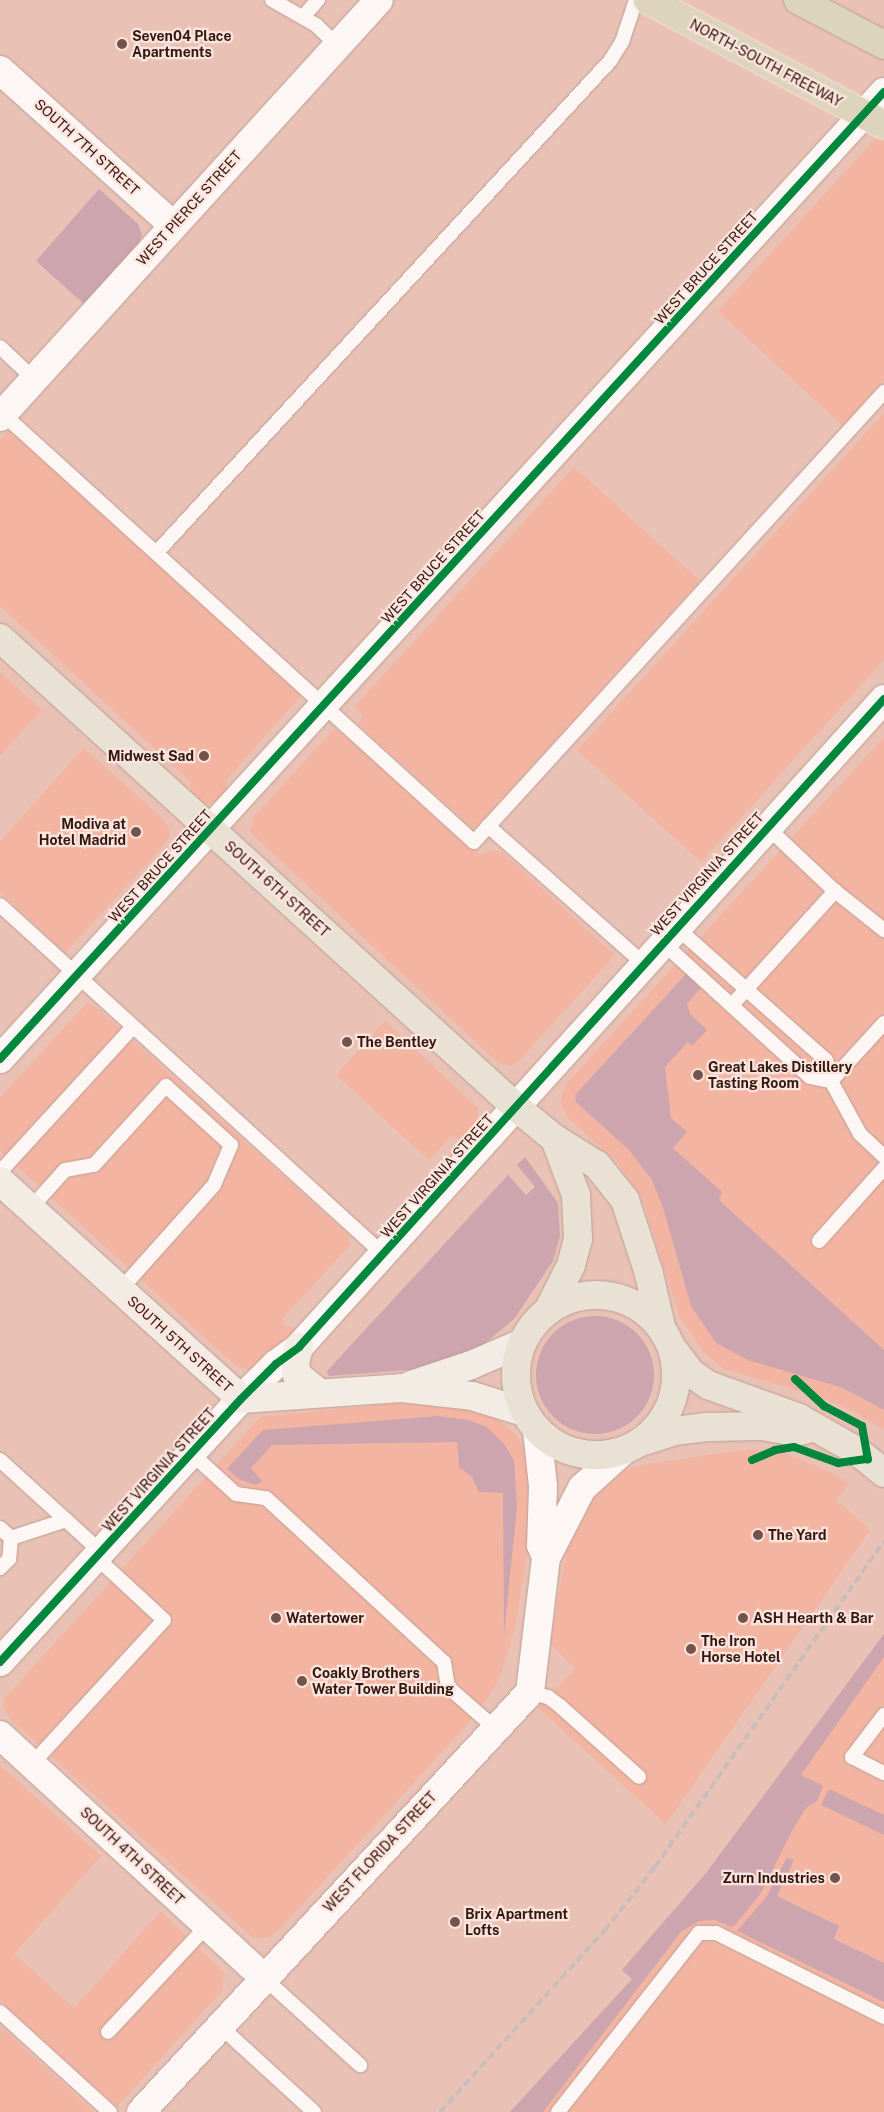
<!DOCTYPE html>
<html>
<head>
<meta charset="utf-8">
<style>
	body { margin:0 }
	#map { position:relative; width:884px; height:2112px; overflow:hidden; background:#e9c1b5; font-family:"Public Sans",sans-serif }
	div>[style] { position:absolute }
	.built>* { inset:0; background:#f3b5a2 }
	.green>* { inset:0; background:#cca5ae }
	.round { border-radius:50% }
	.roads { filter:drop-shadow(0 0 1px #be9f96) drop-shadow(0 0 1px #be9f96) }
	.lane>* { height:14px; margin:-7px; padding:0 7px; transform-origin:7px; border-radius:7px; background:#fcf6f4 }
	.street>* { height:28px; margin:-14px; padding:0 14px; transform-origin:14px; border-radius:14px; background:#fcf6f4 }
	.secondary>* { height:28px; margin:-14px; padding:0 14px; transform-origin:14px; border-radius:14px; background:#f2ece4 }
	.primary>* { height:28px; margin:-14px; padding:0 14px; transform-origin:14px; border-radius:14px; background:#e9e1d4 }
	.primary>.ring { margin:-14px; padding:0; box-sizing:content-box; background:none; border:28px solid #e9e1d4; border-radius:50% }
	.highway>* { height:28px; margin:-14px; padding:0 14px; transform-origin:14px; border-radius:14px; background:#ddd4be }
	.rail>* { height:4px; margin-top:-2px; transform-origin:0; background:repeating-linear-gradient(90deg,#c8bdb9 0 8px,transparent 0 12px) }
	.bridges { filter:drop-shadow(0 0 1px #f5e3de) drop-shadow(0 0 1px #f5e3de) }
	.highway-bridge>* { height:28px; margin:-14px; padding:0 14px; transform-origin:14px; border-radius:14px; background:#ddd4be }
	.cycleway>* { height:8px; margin:-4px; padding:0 4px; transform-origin:4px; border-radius:4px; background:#00873e }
	.dots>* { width:14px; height:14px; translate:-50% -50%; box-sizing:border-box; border:2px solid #fce5de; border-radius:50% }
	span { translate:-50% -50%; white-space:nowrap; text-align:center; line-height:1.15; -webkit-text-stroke:4.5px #fce5de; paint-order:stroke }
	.poi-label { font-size:14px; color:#331810; font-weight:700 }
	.left { translate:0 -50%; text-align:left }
	.right { translate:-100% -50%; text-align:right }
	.street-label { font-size:14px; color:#331810 }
</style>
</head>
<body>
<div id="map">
	<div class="built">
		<div style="clip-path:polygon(884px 129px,884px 381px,843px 426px,718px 311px)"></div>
		<div style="clip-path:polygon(884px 413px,884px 660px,701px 862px,577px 750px)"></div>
		<div style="clip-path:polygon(10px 430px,304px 693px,227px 779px,227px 792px,217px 803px,206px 804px,192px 794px,190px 781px,0 606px,0 440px)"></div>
		<div style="clip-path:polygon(574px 467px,700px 581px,474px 830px,358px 724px,363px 718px,355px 706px)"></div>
		<div style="clip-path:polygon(0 672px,42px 710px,0 756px)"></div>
		<div style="clip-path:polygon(334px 729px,347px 734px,481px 855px,491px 850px,502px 852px,615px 955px,518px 1062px,510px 1066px,497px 1062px,250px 832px,254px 817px)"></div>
		<div style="clip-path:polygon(884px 737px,884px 1430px,855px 1412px,820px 1397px,724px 1369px,704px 1353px,679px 1316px,642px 1198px,617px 1162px,568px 1118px,560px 1103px,565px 1085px)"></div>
		<div style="clip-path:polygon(84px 748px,166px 822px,170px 832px,168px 840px,159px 851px,65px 953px,0 891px,0 841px)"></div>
		<div style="clip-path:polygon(87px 1003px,96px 1007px,346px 1233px,351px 1244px,283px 1318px,284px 1326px,298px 1328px,253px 1371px,236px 1366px,0 1151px,0 1097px)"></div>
		<div style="clip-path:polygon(385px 1021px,478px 1108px,477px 1132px,468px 1142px,451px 1136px,429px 1160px,336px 1075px)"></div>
		<div style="clip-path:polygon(420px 1401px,489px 1411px,518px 1437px,529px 1459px,530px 1537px,516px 1623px,501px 1675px,488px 1698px,466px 1726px,278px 1931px,267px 1938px,253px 1938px,11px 1720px,4px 1708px,4px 1699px,260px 1417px)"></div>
		<div style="clip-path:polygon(742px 1450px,780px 1451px,839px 1476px,849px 1485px,836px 1499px,870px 1530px,666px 1824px,538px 1708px,575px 1669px,550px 1643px,567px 1547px,579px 1510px,614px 1475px,641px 1465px)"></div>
		<div style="clip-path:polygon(884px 1634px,884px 2112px,510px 2112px,632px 1979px,622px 1970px,706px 1873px)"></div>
		<div style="clip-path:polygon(0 1765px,101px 1856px,14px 1954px,74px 2008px,161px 1911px,224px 1973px,222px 1991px,117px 2107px,0 2001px)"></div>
		<div style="clip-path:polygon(0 2026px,94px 2112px,0 2112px)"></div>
	</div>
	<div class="green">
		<div style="clip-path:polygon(99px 189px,138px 224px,142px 235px,138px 245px,84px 304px,36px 261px)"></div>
		<div style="clip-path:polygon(687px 973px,702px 987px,687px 1004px,690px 1014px,707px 1030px,692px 1046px,688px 1042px,665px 1067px,671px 1118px,687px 1132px,673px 1148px,722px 1192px,719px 1200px,884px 1350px,884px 1410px,843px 1388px,748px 1360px,716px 1343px,691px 1306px,663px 1208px,652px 1180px,629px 1150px,576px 1102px,575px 1095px)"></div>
		<div style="clip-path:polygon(525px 1157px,558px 1203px,560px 1236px,553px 1261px,514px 1319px,482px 1346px,421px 1369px,328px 1376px,327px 1371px,508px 1175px,526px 1195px,535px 1187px,517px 1165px)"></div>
		<div class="round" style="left:536px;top:1316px;width:118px;height:118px"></div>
		<div style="clip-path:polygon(438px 1416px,468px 1420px,487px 1427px,505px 1445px,514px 1461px,517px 1507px,504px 1635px,503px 1493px,479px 1492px,472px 1477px,459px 1467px,457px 1442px,272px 1445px,251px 1468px,262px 1481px,257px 1485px,240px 1480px,227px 1469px,263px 1430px)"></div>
		<div style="clip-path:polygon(884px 1634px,884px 1657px,801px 1775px,823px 1786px,817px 1801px,806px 1808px,794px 1827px,761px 1893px,735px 1925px,731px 1927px,715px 1920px,699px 1921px,681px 1932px,543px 2112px,510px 2112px,632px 1979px,622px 1970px,706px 1873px)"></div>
		<div style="clip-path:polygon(829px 1789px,884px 1815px,884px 1835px,821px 1805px)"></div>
		<div style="clip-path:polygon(787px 1857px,794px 1860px,777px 1896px,839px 1926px,834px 1939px,884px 1963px,884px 2002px,737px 1931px,767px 1896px)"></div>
	</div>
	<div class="roads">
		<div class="lane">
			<div style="left:272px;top:0;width:51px;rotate:29.6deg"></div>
			<div style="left:316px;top:25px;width:29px;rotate:44deg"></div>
			<div style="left:303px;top:17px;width:23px;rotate:-49deg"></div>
			<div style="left:0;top:347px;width:47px;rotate:43.3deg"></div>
			<div style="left:3px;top:414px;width:636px;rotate:42.26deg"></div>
			<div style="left:474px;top:842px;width:609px;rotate:-47.66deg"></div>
			<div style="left:157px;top:552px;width:668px;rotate:-47.31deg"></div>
			<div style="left:610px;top:61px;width:22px;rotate:-58deg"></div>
			<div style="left:622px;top:42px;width:44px;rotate:-71.6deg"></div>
			<div style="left:488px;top:826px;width:207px;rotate:41.5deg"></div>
			<div style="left:767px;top:827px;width:93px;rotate:43.3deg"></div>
			<div style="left:835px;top:891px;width:63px;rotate:38.5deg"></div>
			<div style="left:0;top:905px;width:518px;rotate:42.34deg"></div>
			<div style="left:676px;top:927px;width:200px;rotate:41.6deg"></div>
			<div style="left:826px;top:1060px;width:22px;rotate:77deg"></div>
			<div style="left:831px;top:1081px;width:60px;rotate:61.3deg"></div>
			<div style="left:860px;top:1134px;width:33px;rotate:43deg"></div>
			<div style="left:662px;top:942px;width:200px;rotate:42.4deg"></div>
			<div style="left:810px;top:1077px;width:21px;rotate:11deg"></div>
			<div style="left:732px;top:1005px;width:154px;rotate:-47.9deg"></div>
			<div style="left:831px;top:1081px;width:79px;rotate:-47.6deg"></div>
			<div style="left:0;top:1172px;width:197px;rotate:-47.5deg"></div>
			<div style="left:30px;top:1209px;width:52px;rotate:-48.1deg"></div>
			<div style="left:65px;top:1170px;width:29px;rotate:-10deg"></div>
			<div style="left:94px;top:1165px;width:107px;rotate:-47.7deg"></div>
			<div style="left:166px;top:1086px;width:88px;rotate:42.2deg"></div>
			<div style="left:231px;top:1145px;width:43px;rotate:113deg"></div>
			<div style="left:214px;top:1185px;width:141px;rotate:131.8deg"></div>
			<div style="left:819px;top:1241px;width:98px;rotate:-48.3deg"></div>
			<div style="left:191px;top:1453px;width:61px;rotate:42.3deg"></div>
			<div style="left:236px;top:1494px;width:30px;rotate:8deg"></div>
			<div style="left:266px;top:1498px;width:242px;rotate:42.7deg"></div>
			<div style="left:444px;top:1662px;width:25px;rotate:81deg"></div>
			<div style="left:448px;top:1687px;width:62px;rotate:41.1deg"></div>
			<div style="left:0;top:1460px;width:137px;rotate:42.3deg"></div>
			<div style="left:0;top:1528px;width:15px;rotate:42deg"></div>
			<div style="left:11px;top:1538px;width:21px;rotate:95deg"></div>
			<div style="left:9px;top:1559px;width:13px;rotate:135deg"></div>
			<div style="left:11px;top:1538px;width:58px;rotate:-18.1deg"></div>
			<div style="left:530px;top:1692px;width:19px;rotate:16deg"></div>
			<div style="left:548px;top:1697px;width:15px;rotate:37deg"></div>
			<div style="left:560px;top:1706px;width:106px;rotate:41.9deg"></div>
			<div style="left:884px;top:1715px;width:53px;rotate:127.3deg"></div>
			<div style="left:852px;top:1757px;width:36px;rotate:27deg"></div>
			<div style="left:32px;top:1764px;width:195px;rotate:-47.5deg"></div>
			<div style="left:164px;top:1620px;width:93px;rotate:-137.2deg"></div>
			<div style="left:264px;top:1978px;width:130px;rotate:42.2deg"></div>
			<div style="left:0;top:2012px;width:149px;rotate:42.3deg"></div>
			<div style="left:221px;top:2027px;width:126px;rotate:42.4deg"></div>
			<div style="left:108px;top:2032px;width:145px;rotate:-47deg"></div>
			<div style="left:558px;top:2112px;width:228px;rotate:-51.8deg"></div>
			<div style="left:699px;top:1933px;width:17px"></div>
			<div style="left:716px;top:1933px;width:188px;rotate:26.6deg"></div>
		</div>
		<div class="street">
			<div style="left:0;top:70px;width:232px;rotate:41.9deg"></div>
			<div style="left:0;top:417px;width:563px;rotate:-47.73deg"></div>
			<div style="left:0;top:1059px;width:1310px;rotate:-47.57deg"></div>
			<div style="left:537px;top:1430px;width:56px;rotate:83.9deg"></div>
			<div style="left:543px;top:1486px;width:59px;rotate:91.9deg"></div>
			<div style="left:541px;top:1545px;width:13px;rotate:67deg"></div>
			<div style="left:0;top:1662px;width:357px;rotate:-47.5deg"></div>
			<div style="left:241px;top:1399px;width:49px;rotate:-45deg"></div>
			<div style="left:276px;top:1364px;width:29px;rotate:-36deg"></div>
			<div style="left:299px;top:1347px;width:873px;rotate:-47.92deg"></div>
			<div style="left:0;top:1735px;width:359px;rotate:42.6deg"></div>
			<div style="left:141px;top:2112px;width:572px;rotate:-47.19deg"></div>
			<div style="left:530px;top:1692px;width:135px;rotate:-83.2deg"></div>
			<div style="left:546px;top:1558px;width:79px;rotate:-62.8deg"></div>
			<div style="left:582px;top:1488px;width:55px;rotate:-42.1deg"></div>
		</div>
		<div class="secondary">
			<div style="left:0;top:1181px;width:325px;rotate:42.1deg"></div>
			<div style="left:241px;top:1399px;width:160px;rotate:-3.9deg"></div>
			<div style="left:401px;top:1388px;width:71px;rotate:6.4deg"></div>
			<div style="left:472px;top:1396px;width:54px;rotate:17.1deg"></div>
			<div style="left:299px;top:1347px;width:16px;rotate:104deg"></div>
			<div style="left:295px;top:1363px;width:12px;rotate:81deg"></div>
			<div style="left:297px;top:1375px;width:28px;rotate:39deg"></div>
			<div style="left:411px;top:1385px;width:63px;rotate:-18.4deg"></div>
			<div style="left:471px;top:1365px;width:56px;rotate:-23.3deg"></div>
		</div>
		<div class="primary">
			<div style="left:0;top:638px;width:697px;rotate:42.27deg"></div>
			<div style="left:516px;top:1107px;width:50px;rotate:39.4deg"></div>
			<div style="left:555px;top:1139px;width:49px;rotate:31.8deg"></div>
			<div style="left:597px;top:1165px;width:45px;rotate:51.3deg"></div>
			<div style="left:625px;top:1200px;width:78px;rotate:72deg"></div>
			<div style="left:649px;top:1274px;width:54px;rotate:77.2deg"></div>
			<div class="ring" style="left:516px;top:1295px;width:132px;height:132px"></div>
			<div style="left:549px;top:1309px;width:49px;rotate:-63.4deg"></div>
			<div style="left:571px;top:1265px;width:27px;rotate:-75deg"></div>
			<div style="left:578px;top:1239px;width:44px;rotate:-92.6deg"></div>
			<div style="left:576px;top:1195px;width:60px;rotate:-110.6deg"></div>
			<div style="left:672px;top:1348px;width:31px;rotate:53deg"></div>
			<div style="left:691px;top:1373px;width:21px;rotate:35deg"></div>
			<div style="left:708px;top:1385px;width:97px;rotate:19.9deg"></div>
			<div style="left:799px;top:1418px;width:67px;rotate:29.6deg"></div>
			<div style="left:857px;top:1451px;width:35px;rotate:39deg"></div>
			<div style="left:641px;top:1442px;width:35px;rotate:-18deg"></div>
			<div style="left:674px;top:1431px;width:35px;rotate:-7deg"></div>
			<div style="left:709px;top:1427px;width:53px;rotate:-1.1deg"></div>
			<div style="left:762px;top:1426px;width:34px;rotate:10deg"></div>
			<div style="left:795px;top:1432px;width:13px;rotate:-13deg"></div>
		</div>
		<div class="highway">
			<div style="left:798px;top:0;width:97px;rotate:27.6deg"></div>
		</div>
	</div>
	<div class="rail">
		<div style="left:440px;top:2112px;width:246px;rotate:-47.8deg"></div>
		<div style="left:605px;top:1930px;width:80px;rotate:-51.6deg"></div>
		<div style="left:655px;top:1867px;width:398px;rotate:-54.9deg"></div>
	</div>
	<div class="bridges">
		<div class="highway-bridge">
			<div style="left:648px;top:0;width:267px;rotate:27.9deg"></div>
		</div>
	</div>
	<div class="cycleway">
		<div style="left:0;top:1059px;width:1310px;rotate:-47.57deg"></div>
		<div style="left:795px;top:1379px;width:40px;rotate:43deg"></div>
		<div style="left:824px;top:1406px;width:43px;rotate:27.8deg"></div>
		<div style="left:862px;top:1426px;width:34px;rotate:80deg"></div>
		<div style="left:752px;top:1460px;width:25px;rotate:-23deg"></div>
		<div style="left:775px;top:1450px;width:19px;rotate:-9deg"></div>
		<div style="left:794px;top:1447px;width:47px;rotate:20deg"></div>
		<div style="left:838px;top:1463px;width:30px;rotate:-8deg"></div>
		<div style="left:0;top:1662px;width:357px;rotate:-47.5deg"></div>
		<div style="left:241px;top:1399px;width:49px;rotate:-45deg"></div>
		<div style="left:276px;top:1364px;width:29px;rotate:-36deg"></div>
		<div style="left:299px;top:1347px;width:873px;rotate:-47.92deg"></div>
	</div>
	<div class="dots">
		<div style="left:122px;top:44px;background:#73534a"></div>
		<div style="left:204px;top:756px;background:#73534a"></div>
		<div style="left:136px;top:832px;background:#73534a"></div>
		<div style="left:347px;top:1042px;background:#73534a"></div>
		<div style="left:698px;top:1075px;background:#73534a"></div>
		<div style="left:758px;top:1535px;background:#73534a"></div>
		<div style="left:276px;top:1618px;background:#73534a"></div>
		<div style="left:743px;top:1618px;background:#73534a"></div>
		<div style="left:691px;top:1649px;background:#73534a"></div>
		<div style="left:302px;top:1681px;background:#73534a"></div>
		<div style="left:835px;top:1878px;background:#73534a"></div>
		<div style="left:455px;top:1922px;background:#73534a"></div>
	</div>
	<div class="poi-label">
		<span class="left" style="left:132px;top:44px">Seven04 Place<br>Apartments</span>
		<span class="right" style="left:194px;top:756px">Midwest Sad</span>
		<span class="right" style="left:126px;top:832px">Modiva at<br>Hotel Madrid</span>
		<span class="left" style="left:357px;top:1042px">The Bentley</span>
		<span class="left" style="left:708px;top:1075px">Great Lakes Distillery<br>Tasting Room</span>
		<span class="left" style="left:768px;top:1535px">The Yard</span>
		<span class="left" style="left:286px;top:1618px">Watertower</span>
		<span class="left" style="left:753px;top:1618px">ASH Hearth &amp; Bar</span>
		<span class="left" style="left:701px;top:1649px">The Iron<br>Horse Hotel</span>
		<span class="left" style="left:312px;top:1681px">Coakly Brothers<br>Water Tower Building</span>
		<span class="right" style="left:825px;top:1878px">Zurn Industries</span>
		<span class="left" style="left:465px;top:1922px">Brix Apartment<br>Lofts</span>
	</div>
	<div class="street-label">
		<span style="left:766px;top:63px;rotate:28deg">NORTH-SOUTH FREEWAY</span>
		<span style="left:87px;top:147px;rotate:42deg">SOUTH 7TH STREET</span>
		<span style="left:189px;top:208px;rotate:-48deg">WEST PIERCE STREET</span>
		<span style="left:706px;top:268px;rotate:-48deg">WEST BRUCE STREET</span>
		<span style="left:433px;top:567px;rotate:-48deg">WEST BRUCE STREET</span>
		<span style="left:160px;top:866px;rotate:-48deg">WEST BRUCE STREET</span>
		<span style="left:707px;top:874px;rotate:-48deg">WEST VIRGINIA STREET</span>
		<span style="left:277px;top:889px;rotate:42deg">SOUTH 6TH STREET</span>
		<span style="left:437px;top:1176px;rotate:-48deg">WEST VIRGINIA STREET</span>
		<span style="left:180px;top:1344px;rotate:42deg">SOUTH 5TH STREET</span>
		<span style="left:159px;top:1470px;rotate:-48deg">WEST VIRGINIA STREET</span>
		<span style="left:380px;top:1852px;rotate:-47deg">WEST FLORIDA STREET</span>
		<span style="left:132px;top:1856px;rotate:43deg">SOUTH 4TH STREET</span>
	</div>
</div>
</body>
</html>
